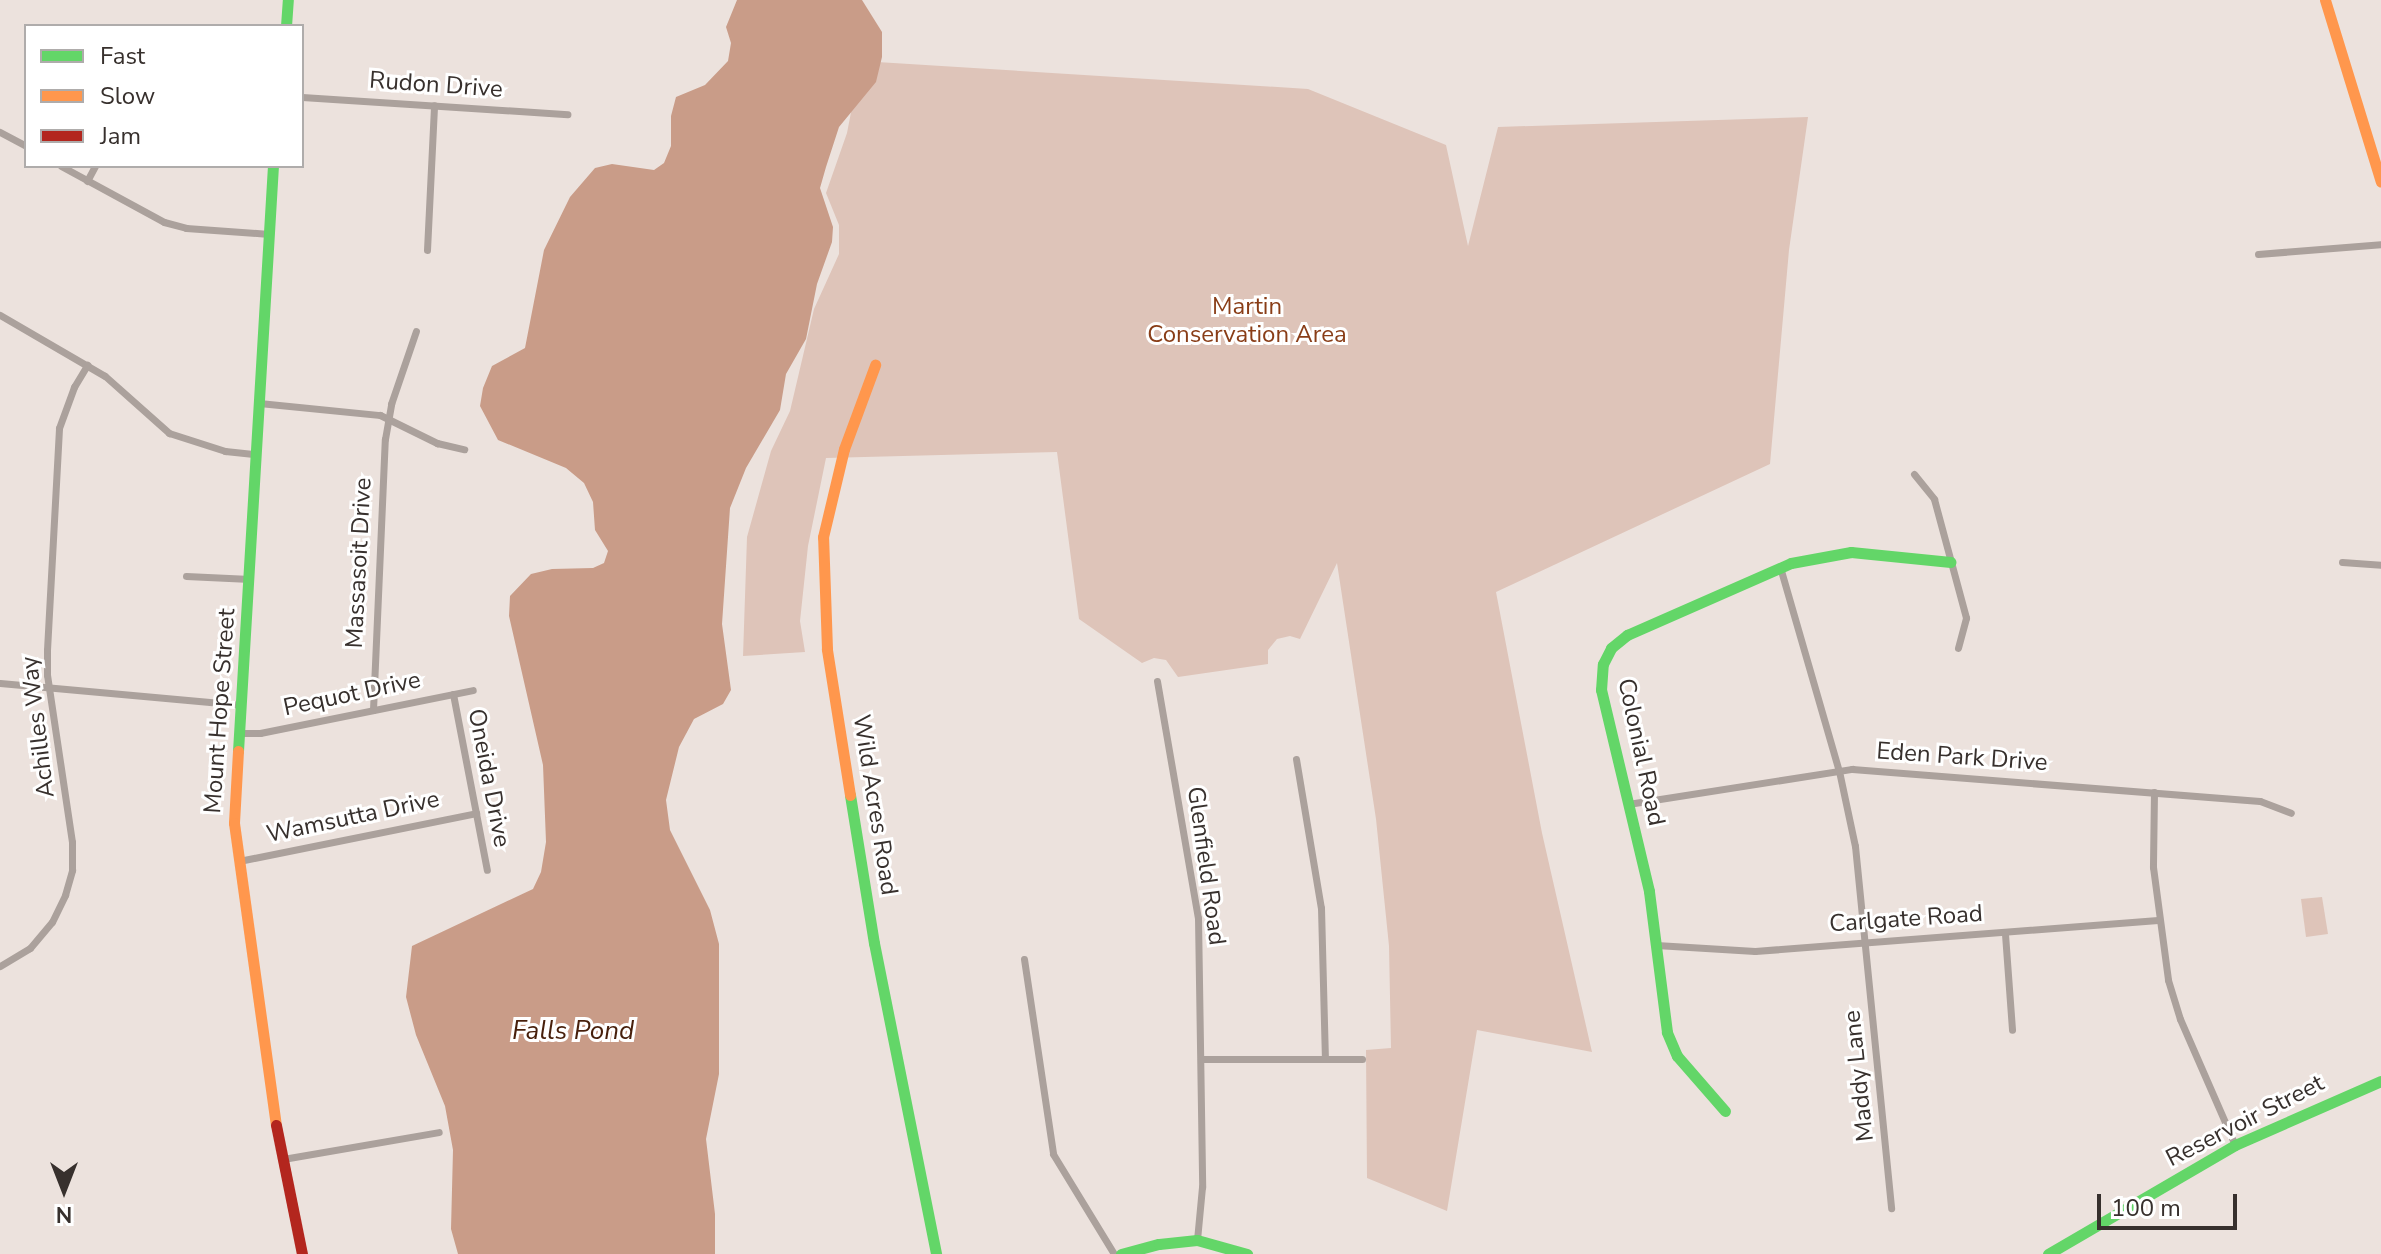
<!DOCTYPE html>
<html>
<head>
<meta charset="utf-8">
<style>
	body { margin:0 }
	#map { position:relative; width:2381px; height:1254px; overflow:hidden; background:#ece2dd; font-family:"Nunito Sans",sans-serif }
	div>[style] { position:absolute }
	.green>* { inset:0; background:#dec4b9 }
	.water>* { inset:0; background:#c99c88 }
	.street>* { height:7px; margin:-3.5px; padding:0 3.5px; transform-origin:3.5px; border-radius:3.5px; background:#aba19c }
	.fast>* { height:11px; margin:-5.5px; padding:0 5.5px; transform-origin:5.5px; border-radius:5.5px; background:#63d668 }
	.slow>* { height:11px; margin:-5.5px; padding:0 5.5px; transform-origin:5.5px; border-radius:5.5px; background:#ff974d }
	.jam>* { height:11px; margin:-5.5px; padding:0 5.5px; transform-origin:5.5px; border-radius:5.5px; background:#b3261e }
	span { translate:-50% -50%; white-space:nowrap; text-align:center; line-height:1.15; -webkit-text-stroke:6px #fff; paint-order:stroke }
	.street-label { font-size:24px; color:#37302d }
	.park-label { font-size:24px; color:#893d17 }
	.water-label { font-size:26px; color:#471f0b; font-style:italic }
	.legend { position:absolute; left:24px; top:24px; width:280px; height:144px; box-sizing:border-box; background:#fff; border:2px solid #afacab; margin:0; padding:10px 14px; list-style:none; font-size:24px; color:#37302d }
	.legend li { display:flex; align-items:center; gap:16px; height:40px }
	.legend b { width:40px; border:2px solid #afacab }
	.north { position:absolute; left:24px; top:1150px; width:80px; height:80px; -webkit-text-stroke:6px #fff; paint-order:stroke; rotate:180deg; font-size:22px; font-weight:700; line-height:32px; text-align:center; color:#37302d }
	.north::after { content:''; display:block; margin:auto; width:28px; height:36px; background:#37302d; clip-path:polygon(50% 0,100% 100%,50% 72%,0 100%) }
	.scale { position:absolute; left:2097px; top:1194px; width:140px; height:36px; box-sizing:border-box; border:4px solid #37302d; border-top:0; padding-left:10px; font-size:24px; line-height:28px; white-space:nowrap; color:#37302d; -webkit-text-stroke:6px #fff; paint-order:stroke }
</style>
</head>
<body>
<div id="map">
	<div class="green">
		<div style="clip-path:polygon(861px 61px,1308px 89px,1446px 145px,1468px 246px,1498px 127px,1808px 117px,1789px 250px,1770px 464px,1496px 592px,1542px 833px,1592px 1052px,1477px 1030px,1447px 1211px,1367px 1178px,1366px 1050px,1391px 1048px,1389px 946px,1376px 819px,1337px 563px,1300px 639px,1290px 636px,1277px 639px,1268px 650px,1268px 664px,1178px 677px,1166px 660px,1154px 658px,1142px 663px,1079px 619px,1057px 452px,826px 458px,808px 546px,800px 621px,805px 652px,743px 656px,747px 537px,771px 451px,790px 411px,814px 309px,839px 254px,839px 225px,826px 193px,847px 133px)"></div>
		<div style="clip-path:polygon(2322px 897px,2328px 934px,2306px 937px,2301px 899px)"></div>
	</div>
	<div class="water">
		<div style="clip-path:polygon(737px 0,862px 0,882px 32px,882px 57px,876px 82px,839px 127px,826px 167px,820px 188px,833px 227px,832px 242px,817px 284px,806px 339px,786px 374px,780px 410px,746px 468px,730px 508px,722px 624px,731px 690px,723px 704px,694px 719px,679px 747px,666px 800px,670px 830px,710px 910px,719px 944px,719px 1074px,706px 1139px,715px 1214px,715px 1254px,458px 1254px,451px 1229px,453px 1150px,445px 1106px,416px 1035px,406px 997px,412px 946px,533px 889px,541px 872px,546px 842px,543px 765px,509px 616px,510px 596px,531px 574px,552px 569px,593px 568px,604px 563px,608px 551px,595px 530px,593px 502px,584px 483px,566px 468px,498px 440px,480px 406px,483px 388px,492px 366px,525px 348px,544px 250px,570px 197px,595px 168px,612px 164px,654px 170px,664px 163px,671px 146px,671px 116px,676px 97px,705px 85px,728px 61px,731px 43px,726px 27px)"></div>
	</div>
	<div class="street">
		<div style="left:302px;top:97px;width:266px;rotate:3.7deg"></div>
		<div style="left:0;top:132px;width:30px;rotate:28deg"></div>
		<div style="left:61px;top:166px;width:117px;rotate:28.5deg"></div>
		<div style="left:164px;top:222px;width:23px;rotate:15deg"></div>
		<div style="left:186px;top:228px;width:83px;rotate:4.1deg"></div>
		<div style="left:87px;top:181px;width:17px;rotate:-62deg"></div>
		<div style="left:427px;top:250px;width:145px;rotate:-87.2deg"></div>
		<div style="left:2258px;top:254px;width:123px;rotate:-4.6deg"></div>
		<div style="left:0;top:315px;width:121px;rotate:30.2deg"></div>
		<div style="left:105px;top:376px;width:86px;rotate:41.7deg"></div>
		<div style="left:169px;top:433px;width:59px;rotate:17.8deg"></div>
		<div style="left:225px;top:451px;width:31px;rotate:6deg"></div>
		<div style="left:259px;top:403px;width:122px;rotate:5.7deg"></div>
		<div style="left:380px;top:415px;width:64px;rotate:26.2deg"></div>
		<div style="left:437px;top:443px;width:28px;rotate:13deg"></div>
		<div style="left:1914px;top:474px;width:32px;rotate:51deg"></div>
		<div style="left:1934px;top:499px;width:123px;rotate:74.9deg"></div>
		<div style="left:1966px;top:618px;width:31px;rotate:105deg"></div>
		<div style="left:2342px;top:562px;width:39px;rotate:4deg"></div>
		<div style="left:1780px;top:567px;width:212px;rotate:73.9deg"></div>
		<div style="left:1839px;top:771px;width:77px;rotate:78deg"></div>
		<div style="left:1855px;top:846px;width:364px;rotate:84.3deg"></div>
		<div style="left:186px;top:576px;width:64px;rotate:2.7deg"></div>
		<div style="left:1157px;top:681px;width:241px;rotate:80.2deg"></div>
		<div style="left:1198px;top:918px;width:269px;rotate:89.1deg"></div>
		<div style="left:1202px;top:1187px;width:53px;rotate:95.4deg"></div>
		<div style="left:0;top:683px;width:241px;rotate:5.2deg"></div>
		<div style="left:453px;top:694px;width:179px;rotate:79.1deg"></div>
		<div style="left:373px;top:710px;width:271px;rotate:-87.5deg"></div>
		<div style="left:385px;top:439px;width:36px;rotate:-80deg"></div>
		<div style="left:391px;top:404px;width:77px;rotate:-71.1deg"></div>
		<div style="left:238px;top:733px;width:22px"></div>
		<div style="left:260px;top:733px;width:217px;rotate:-11.4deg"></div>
		<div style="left:1296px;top:759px;width:151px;rotate:80.5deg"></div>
		<div style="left:1321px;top:908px;width:150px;rotate:88.5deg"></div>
		<div style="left:2154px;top:792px;width:75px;rotate:90.8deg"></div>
		<div style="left:2153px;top:867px;width:114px;rotate:82.4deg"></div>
		<div style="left:2168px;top:980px;width:41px;rotate:72.9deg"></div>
		<div style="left:2180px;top:1019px;width:137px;rotate:66.4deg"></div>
		<div style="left:1628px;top:804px;width:227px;rotate:-8.9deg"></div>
		<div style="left:1852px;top:769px;width:409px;rotate:4.5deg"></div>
		<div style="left:2260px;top:801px;width:33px;rotate:21deg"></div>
		<div style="left:239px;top:861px;width:242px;rotate:-11.4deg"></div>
		<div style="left:2005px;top:934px;width:96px;rotate:85.8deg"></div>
		<div style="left:1656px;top:945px;width:99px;rotate:3.5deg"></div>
		<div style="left:1755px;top:951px;width:404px;rotate:-4.4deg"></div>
		<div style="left:1024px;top:959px;width:197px;rotate:81.5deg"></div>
		<div style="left:1053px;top:1154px;width:117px;rotate:58.6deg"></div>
		<div style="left:0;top:966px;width:35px;rotate:-31deg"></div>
		<div style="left:30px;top:948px;width:34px;rotate:-50deg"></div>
		<div style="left:52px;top:922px;width:30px;rotate:-64deg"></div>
		<div style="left:65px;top:895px;width:26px;rotate:-74deg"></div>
		<div style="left:72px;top:870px;width:28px;rotate:-90deg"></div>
		<div style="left:72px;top:842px;width:169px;rotate:-98.5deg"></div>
		<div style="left:47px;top:675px;width:25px;rotate:-90deg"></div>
		<div style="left:47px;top:650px;width:222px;rotate:-86.9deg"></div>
		<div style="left:59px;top:428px;width:44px;rotate:-69.9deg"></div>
		<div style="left:74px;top:387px;width:26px;rotate:-59deg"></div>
		<div style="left:1201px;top:1059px;width:161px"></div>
		<div style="left:283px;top:1159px;width:158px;rotate:-9.8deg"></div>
	</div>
	<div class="fast">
		<div style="left:286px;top:26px;width:26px;rotate:-86deg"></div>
		<div style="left:238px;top:751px;width:586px;rotate:-86.58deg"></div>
		<div style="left:850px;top:795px;width:150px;rotate:80.8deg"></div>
		<div style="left:874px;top:943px;width:317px;rotate:78.7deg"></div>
		<div style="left:1725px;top:1111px;width:73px;rotate:-131.1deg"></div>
		<div style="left:1677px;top:1056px;width:26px;rotate:-113deg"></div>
		<div style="left:1667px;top:1032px;width:142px;rotate:-97.3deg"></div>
		<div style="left:1649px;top:891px;width:207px;rotate:-103.4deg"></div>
		<div style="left:1601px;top:690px;width:26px;rotate:-86deg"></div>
		<div style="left:1603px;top:664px;width:18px;rotate:-63deg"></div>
		<div style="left:1611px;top:648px;width:21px;rotate:-39deg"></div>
		<div style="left:1627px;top:635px;width:179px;rotate:-23.7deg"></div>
		<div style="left:1791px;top:563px;width:61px;rotate:-10.4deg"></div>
		<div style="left:1851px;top:552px;width:100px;rotate:5.7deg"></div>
		<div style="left:1121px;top:1254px;width:39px;rotate:-15deg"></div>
		<div style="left:1159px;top:1244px;width:38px;rotate:-6deg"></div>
		<div style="left:1197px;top:1240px;width:52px;rotate:15.6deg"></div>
		<div style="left:2048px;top:1254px;width:216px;rotate:-30.2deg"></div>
		<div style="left:2235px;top:1145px;width:159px;rotate:-23.7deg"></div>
	</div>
	<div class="slow">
		<div style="left:2325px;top:0;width:190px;rotate:72.9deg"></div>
		<div style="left:238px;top:751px;width:72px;rotate:93.2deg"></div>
		<div style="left:234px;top:823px;width:305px;rotate:82.1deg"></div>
		<div style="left:850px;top:795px;width:148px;rotate:-99deg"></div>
		<div style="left:827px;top:649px;width:112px;rotate:-92deg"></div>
		<div style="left:823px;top:537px;width:90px;rotate:-76.6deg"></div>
		<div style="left:844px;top:449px;width:90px;rotate:-69.7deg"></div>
	</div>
	<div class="jam">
		<div style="left:276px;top:1125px;width:132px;rotate:78.6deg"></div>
	</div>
	<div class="street-label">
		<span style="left:436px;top:85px;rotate:4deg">Rudon Drive</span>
		<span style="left:359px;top:563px;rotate:-87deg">Massasoit Drive</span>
		<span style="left:352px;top:694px;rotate:-12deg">Pequot Drive</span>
		<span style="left:220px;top:711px;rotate:-86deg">Mount Hope Street</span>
		<span style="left:38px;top:727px;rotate:-97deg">Achilles Way</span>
		<span style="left:1641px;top:752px;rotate:78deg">Colonial Road</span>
		<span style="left:1962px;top:757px;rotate:4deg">Eden Park Drive</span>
		<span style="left:489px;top:778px;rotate:79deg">Oneida Drive</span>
		<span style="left:875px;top:805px;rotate:81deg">Wild Acres Road</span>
		<span style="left:353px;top:817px;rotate:-12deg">Wamsutta Drive</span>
		<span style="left:1206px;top:866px;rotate:82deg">Glenfield Road</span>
		<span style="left:1906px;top:919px;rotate:-4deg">Carlgate Road</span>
		<span style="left:1859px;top:1076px;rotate:-96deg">Maddy Lane</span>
		<span style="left:2245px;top:1121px;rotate:-27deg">Reservoir Street</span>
	</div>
	<div class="park-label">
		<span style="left:1247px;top:321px">Martin<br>Conservation Area</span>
	</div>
	<div class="water-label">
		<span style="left:573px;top:1031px">Falls Pond</span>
	</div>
	<ul class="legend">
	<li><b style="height:10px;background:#63d668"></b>Fast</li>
	<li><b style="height:10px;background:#ff974d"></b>Slow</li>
	<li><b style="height:10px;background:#b3261e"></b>Jam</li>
	</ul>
	<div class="north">N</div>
	<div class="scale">100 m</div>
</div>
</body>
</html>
